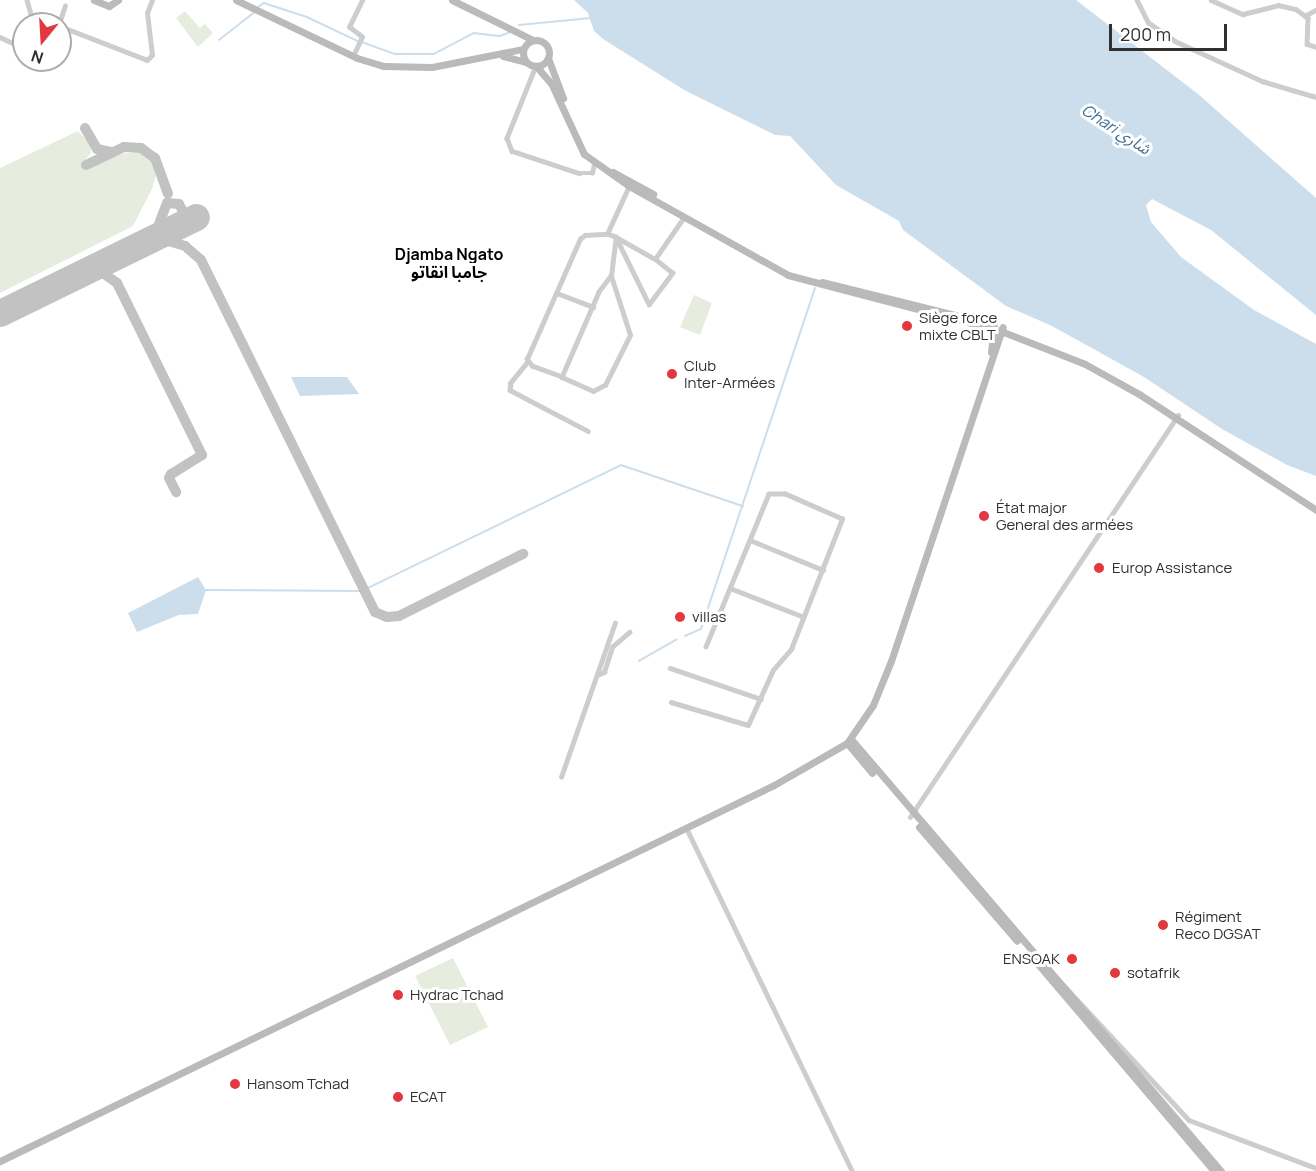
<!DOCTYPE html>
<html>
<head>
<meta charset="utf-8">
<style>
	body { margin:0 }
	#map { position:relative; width:1316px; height:1171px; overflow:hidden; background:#fff; font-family:Manrope,"Noto Sans Arabic",sans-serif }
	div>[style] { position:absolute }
	.green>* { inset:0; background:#e6eddf }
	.water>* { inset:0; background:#ccdeec }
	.stream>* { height:1.5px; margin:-0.75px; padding:0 0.75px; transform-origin:0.75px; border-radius:0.75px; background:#ccdeec }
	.taxiway>* { height:10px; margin:-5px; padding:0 5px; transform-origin:5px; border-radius:5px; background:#c2c2c2 }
	.runway>* { height:27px; margin:-13.5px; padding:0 13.5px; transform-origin:13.5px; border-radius:13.5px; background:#c2c2c2 }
	.street>* { height:4.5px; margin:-2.25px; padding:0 2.25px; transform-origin:2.25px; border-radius:2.25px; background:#cdcdcd }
	.secondary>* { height:7px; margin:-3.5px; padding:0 3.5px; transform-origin:3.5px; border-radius:3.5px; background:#bababa }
	.secondary>.ring { margin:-3.5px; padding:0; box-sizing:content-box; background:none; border:7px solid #bababa; border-radius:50% }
	.dots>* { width:16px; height:16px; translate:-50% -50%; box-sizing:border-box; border:3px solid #fff; border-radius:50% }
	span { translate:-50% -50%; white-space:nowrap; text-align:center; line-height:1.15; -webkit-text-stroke:6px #fff; paint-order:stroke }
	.poi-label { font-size:15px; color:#303030 }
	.left { translate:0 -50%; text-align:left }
	.right { translate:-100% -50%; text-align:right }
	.water-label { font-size:16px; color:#3f6f91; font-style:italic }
	.neighbourhood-label { font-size:16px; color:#000; font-weight:700 }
	.north { position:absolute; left:12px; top:12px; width:60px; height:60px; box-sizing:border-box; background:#fff; border:2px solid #acacac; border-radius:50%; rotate:198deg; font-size:16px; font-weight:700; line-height:24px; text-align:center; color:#303030 }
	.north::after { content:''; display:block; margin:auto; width:21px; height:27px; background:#e2383f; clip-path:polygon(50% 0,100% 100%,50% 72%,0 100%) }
	.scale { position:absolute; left:1109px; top:24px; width:118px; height:27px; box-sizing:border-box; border:3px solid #303030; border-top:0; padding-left:8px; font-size:18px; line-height:21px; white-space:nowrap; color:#303030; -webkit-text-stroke:4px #fff; paint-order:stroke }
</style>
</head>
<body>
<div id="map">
	<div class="green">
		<div style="clip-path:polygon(185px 11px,200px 28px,205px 24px,213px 33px,198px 47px,176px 18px)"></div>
		<div style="clip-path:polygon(78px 131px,91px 145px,91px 153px,84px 161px,87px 169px,117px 154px,143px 152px,153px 161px,156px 174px,152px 189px,133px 226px,0 293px,0 168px)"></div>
		<div style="clip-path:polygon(694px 295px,712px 303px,700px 335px,680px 327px)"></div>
		<div style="clip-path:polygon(453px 958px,488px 1027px,450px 1045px,415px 976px)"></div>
	</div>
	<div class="water">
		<div style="clip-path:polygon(574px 0,1076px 0,1198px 94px,1316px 198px,1316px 315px,1211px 230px,1152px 199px,1146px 205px,1151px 222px,1181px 257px,1254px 310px,1316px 344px,1316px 476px,1287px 465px,1222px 429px,1144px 377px,1052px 326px,1006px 306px,903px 230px,899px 221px,836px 185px,790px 136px,775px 135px,686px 91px,603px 39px,594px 31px,588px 13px)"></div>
		<div style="clip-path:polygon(291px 377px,347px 377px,359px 394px,300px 396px)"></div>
		<div style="clip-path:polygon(198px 577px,206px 590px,198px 614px,179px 615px,137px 632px,128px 613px)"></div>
	</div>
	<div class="stream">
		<div style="left:258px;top:7px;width:7px;rotate:-34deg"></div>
		<div style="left:264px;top:3px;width:45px;rotate:18deg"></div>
		<div style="left:307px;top:17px;width:56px;rotate:25.2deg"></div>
		<div style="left:519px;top:25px;width:72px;rotate:-5.6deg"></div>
		<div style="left:219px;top:40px;width:46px;rotate:-37.9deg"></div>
		<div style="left:362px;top:42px;width:35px;rotate:20deg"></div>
		<div style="left:395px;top:54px;width:39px"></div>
		<div style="left:434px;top:54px;width:45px;rotate:-27.7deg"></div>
		<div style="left:474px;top:33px;width:26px;rotate:7deg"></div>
		<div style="left:500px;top:36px;width:12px;rotate:-20deg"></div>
		<div style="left:206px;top:590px;width:156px;rotate:0.4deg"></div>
		<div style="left:362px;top:591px;width:288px;rotate:-25.9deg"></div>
		<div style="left:621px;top:465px;width:129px;rotate:18.6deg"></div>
		<div style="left:685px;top:636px;width:17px;rotate:-24deg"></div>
		<div style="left:701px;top:629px;width:359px;rotate:-71.5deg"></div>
		<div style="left:639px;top:661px;width:43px;rotate:-29.6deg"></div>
	</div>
	<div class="taxiway">
		<div style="left:85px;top:128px;width:24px;rotate:60deg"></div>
		<div style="left:97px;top:149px;width:14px;rotate:12deg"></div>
		<div style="left:86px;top:165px;width:42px;rotate:-25.3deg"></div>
		<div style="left:124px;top:147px;width:17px;rotate:3deg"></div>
		<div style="left:141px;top:148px;width:17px;rotate:36deg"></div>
		<div style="left:155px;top:158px;width:38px;rotate:70deg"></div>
		<div style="left:160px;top:234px;width:11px;rotate:15deg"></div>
		<div style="left:171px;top:237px;width:16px;rotate:-30deg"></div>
		<div style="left:185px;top:229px;width:9px;rotate:-69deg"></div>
		<div style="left:188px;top:221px;width:19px;rotate:-118deg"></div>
		<div style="left:179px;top:204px;width:12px;rotate:-175deg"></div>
		<div style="left:167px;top:203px;width:31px;rotate:111deg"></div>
		<div style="left:156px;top:232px;width:21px;rotate:143deg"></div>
		<div style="left:139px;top:245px;width:29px;rotate:-8deg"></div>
		<div style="left:168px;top:241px;width:18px;rotate:16deg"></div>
		<div style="left:185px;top:246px;width:21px;rotate:41deg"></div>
		<div style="left:201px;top:260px;width:393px;rotate:63.7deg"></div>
		<div style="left:375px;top:612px;width:13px;rotate:23deg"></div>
		<div style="left:387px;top:617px;width:12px;rotate:-5deg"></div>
		<div style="left:399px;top:616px;width:139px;rotate:-26.6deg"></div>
		<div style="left:78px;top:274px;width:22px;rotate:-8deg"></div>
		<div style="left:100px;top:271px;width:21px;rotate:35deg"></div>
		<div style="left:117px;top:283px;width:192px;rotate:63.7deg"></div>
		<div style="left:202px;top:455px;width:36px;rotate:148deg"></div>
		<div style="left:171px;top:474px;width:4px;rotate:117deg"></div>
		<div style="left:169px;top:478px;width:16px;rotate:63deg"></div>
	</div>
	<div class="runway">
		<div style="left:0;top:313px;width:218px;rotate:-26.1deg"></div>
	</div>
	<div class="street">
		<div style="left:27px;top:0;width:25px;rotate:74deg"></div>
		<div style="left:1137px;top:0;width:25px;rotate:63deg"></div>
		<div style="left:1148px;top:22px;width:33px;rotate:35deg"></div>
		<div style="left:1175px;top:41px;width:96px;rotate:24.7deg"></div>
		<div style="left:1262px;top:81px;width:56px;rotate:16.5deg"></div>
		<div style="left:1211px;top:0;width:35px;rotate:24deg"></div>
		<div style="left:1243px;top:14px;width:36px;rotate:-14deg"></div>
		<div style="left:1278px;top:5px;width:18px;rotate:13deg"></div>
		<div style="left:1296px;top:9px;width:15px;rotate:37deg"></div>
		<div style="left:1308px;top:18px;width:26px;rotate:92deg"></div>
		<div style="left:1307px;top:44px;width:9px;rotate:18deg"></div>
		<div style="left:1306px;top:15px;width:11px;rotate:-27deg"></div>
		<div style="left:59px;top:24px;width:19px;rotate:-72deg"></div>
		<div style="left:60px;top:26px;width:93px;rotate:21.3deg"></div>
		<div style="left:147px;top:60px;width:7px;rotate:-45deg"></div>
		<div style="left:152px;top:55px;width:42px;rotate:-96.8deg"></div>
		<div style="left:147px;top:13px;width:14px;rotate:-69deg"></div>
		<div style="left:0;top:37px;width:26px;rotate:25deg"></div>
		<div style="left:353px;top:56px;width:21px;rotate:-65deg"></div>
		<div style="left:362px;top:37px;width:16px;rotate:-142deg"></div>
		<div style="left:349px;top:27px;width:30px;rotate:-64deg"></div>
		<div style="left:536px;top:66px;width:78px;rotate:111.9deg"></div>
		<div style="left:507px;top:138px;width:14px;rotate:69deg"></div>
		<div style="left:512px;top:151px;width:71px;rotate:18.2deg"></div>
		<div style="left:579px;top:173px;width:13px"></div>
		<div style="left:592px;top:173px;width:9px;rotate:-77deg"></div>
		<div style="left:616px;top:237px;width:75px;rotate:63.8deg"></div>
		<div style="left:649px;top:304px;width:39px;rotate:-53deg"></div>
		<div style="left:672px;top:273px;width:22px;rotate:-141deg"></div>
		<div style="left:616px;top:237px;width:45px;rotate:29.4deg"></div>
		<div style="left:655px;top:259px;width:51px;rotate:-55.4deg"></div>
		<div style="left:611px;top:276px;width:20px;rotate:127deg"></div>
		<div style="left:599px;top:292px;width:93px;rotate:113.5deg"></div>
		<div style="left:562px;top:377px;width:34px;rotate:24deg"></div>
		<div style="left:593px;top:391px;width:13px;rotate:-27deg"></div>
		<div style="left:605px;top:385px;width:56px;rotate:-63.4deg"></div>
		<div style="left:630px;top:335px;width:62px;rotate:-107.9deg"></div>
		<div style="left:611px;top:276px;width:39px;rotate:-83deg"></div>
		<div style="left:616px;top:237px;width:9px;rotate:-162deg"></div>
		<div style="left:607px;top:234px;width:53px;rotate:-65.4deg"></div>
		<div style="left:557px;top:293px;width:39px;rotate:21deg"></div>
		<div style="left:527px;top:363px;width:26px;rotate:129deg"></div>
		<div style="left:511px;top:383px;width:7px;rotate:98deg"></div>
		<div style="left:510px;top:390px;width:88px;rotate:27.7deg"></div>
		<div style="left:562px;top:377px;width:32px;rotate:-160deg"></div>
		<div style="left:532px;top:366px;width:9px;rotate:-126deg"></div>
		<div style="left:527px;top:359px;width:131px;rotate:-66.2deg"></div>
		<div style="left:580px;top:239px;width:6px;rotate:-39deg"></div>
		<div style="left:585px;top:235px;width:22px;rotate:-3deg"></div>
		<div style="left:750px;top:540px;width:79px;rotate:22.3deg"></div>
		<div style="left:730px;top:588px;width:79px;rotate:21.4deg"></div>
		<div style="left:670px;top:668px;width:96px;rotate:18.8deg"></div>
		<div style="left:597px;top:675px;width:8px;rotate:-23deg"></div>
		<div style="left:604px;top:672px;width:26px;rotate:-72deg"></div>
		<div style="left:612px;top:647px;width:23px;rotate:-41deg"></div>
		<div style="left:671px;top:702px;width:80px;rotate:16.6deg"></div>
		<div style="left:748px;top:725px;width:60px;rotate:-65.6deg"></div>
		<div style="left:773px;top:670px;width:28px;rotate:-49deg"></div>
		<div style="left:791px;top:649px;width:140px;rotate:-68.6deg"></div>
		<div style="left:842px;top:519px;width:62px;rotate:-156.3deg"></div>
		<div style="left:785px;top:494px;width:16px;rotate:180deg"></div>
		<div style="left:769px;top:494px;width:165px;rotate:112.4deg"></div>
		<div style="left:561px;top:777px;width:163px;rotate:-70.7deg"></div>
		<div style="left:910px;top:817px;width:483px;rotate:-56.3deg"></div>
		<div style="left:686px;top:827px;width:382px;rotate:64.2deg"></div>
		<div style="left:1044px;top:964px;width:213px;rotate:47.1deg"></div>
		<div style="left:1189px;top:1120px;width:136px;rotate:20.7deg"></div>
	</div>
	<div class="secondary">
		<div style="left:94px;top:0;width:16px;rotate:22deg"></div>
		<div style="left:109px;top:6px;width:11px;rotate:-34deg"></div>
		<div style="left:236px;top:0;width:134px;rotate:25.6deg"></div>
		<div style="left:357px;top:58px;width:28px;rotate:17deg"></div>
		<div style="left:384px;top:66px;width:48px;rotate:1.2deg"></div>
		<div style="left:432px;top:67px;width:93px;rotate:-11.2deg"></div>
		<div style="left:452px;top:0;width:90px;rotate:26.3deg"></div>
		<div class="ring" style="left:523px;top:40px;width:19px;height:19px"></div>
		<div style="left:503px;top:56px;width:24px;rotate:15deg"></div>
		<div style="left:548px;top:58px;width:43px;rotate:69.4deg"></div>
		<div style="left:536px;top:66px;width:23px;rotate:49deg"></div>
		<div style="left:551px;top:83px;width:78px;rotate:65.1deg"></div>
		<div style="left:584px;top:154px;width:55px;rotate:35.4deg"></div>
		<div style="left:629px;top:186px;width:182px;rotate:29.2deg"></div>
		<div style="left:788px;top:275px;width:217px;rotate:14.7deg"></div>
		<div style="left:998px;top:330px;width:93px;rotate:21.3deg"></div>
		<div style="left:1085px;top:364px;width:62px;rotate:29.1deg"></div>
		<div style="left:1139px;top:394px;width:212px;rotate:33.2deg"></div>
		<div style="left:613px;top:172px;width:46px;rotate:28.8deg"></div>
		<div style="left:822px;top:282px;width:145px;rotate:13.9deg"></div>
		<div style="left:991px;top:352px;width:27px;rotate:-84deg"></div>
		<div style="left:851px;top:739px;width:569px;rotate:49.42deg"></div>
		<div style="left:847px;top:743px;width:39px;rotate:50deg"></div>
		<div style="left:919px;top:827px;width:150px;rotate:49.3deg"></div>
		<div style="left:1037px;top:963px;width:273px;rotate:49.6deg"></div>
		<div style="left:0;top:1161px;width:860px;rotate:-25.91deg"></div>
		<div style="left:774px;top:785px;width:84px;rotate:-29.9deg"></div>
		<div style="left:847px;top:743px;width:46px;rotate:-55.6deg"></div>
		<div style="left:873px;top:705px;width:48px;rotate:-67.8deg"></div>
		<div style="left:891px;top:661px;width:352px;rotate:-71.5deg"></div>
	</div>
	<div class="dots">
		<div style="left:907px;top:326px;background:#e2383f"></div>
		<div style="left:672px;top:374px;background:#e2383f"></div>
		<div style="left:984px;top:516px;background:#e2383f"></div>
		<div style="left:1099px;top:568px;background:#e2383f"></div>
		<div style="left:680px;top:617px;background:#e2383f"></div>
		<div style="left:1163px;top:925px;background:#e2383f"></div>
		<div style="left:1072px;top:959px;background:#e2383f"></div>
		<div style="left:1115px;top:973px;background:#e2383f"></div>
		<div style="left:398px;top:995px;background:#e2383f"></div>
		<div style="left:235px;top:1084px;background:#e2383f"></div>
		<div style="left:398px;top:1097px;background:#e2383f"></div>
	</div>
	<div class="poi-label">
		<span class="left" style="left:919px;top:326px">Siège force<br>mixte CBLT</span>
		<span class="left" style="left:684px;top:374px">Club<br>Inter-Armées</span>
		<span class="left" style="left:996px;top:516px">État major<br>General des armées</span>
		<span class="left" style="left:1112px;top:568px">Europ Assistance</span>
		<span class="left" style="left:692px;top:617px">villas</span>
		<span class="left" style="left:1175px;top:925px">Régiment<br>Reco DGSAT</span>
		<span class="right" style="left:1060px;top:959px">ENSOAK</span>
		<span class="left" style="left:1127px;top:973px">sotafrik</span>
		<span class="left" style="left:410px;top:995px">Hydrac Tchad</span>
		<span class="left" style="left:247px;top:1084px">Hansom Tchad</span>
		<span class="left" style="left:410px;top:1097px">ECAT</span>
	</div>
	<div class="water-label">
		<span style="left:1116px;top:129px;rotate:33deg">Chari شاري</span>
	</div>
	<div class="neighbourhood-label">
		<span style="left:449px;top:263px">Djamba Ngato<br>جامبا انقاتو</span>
	</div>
	<div class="north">N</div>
	<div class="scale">200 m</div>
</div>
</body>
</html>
